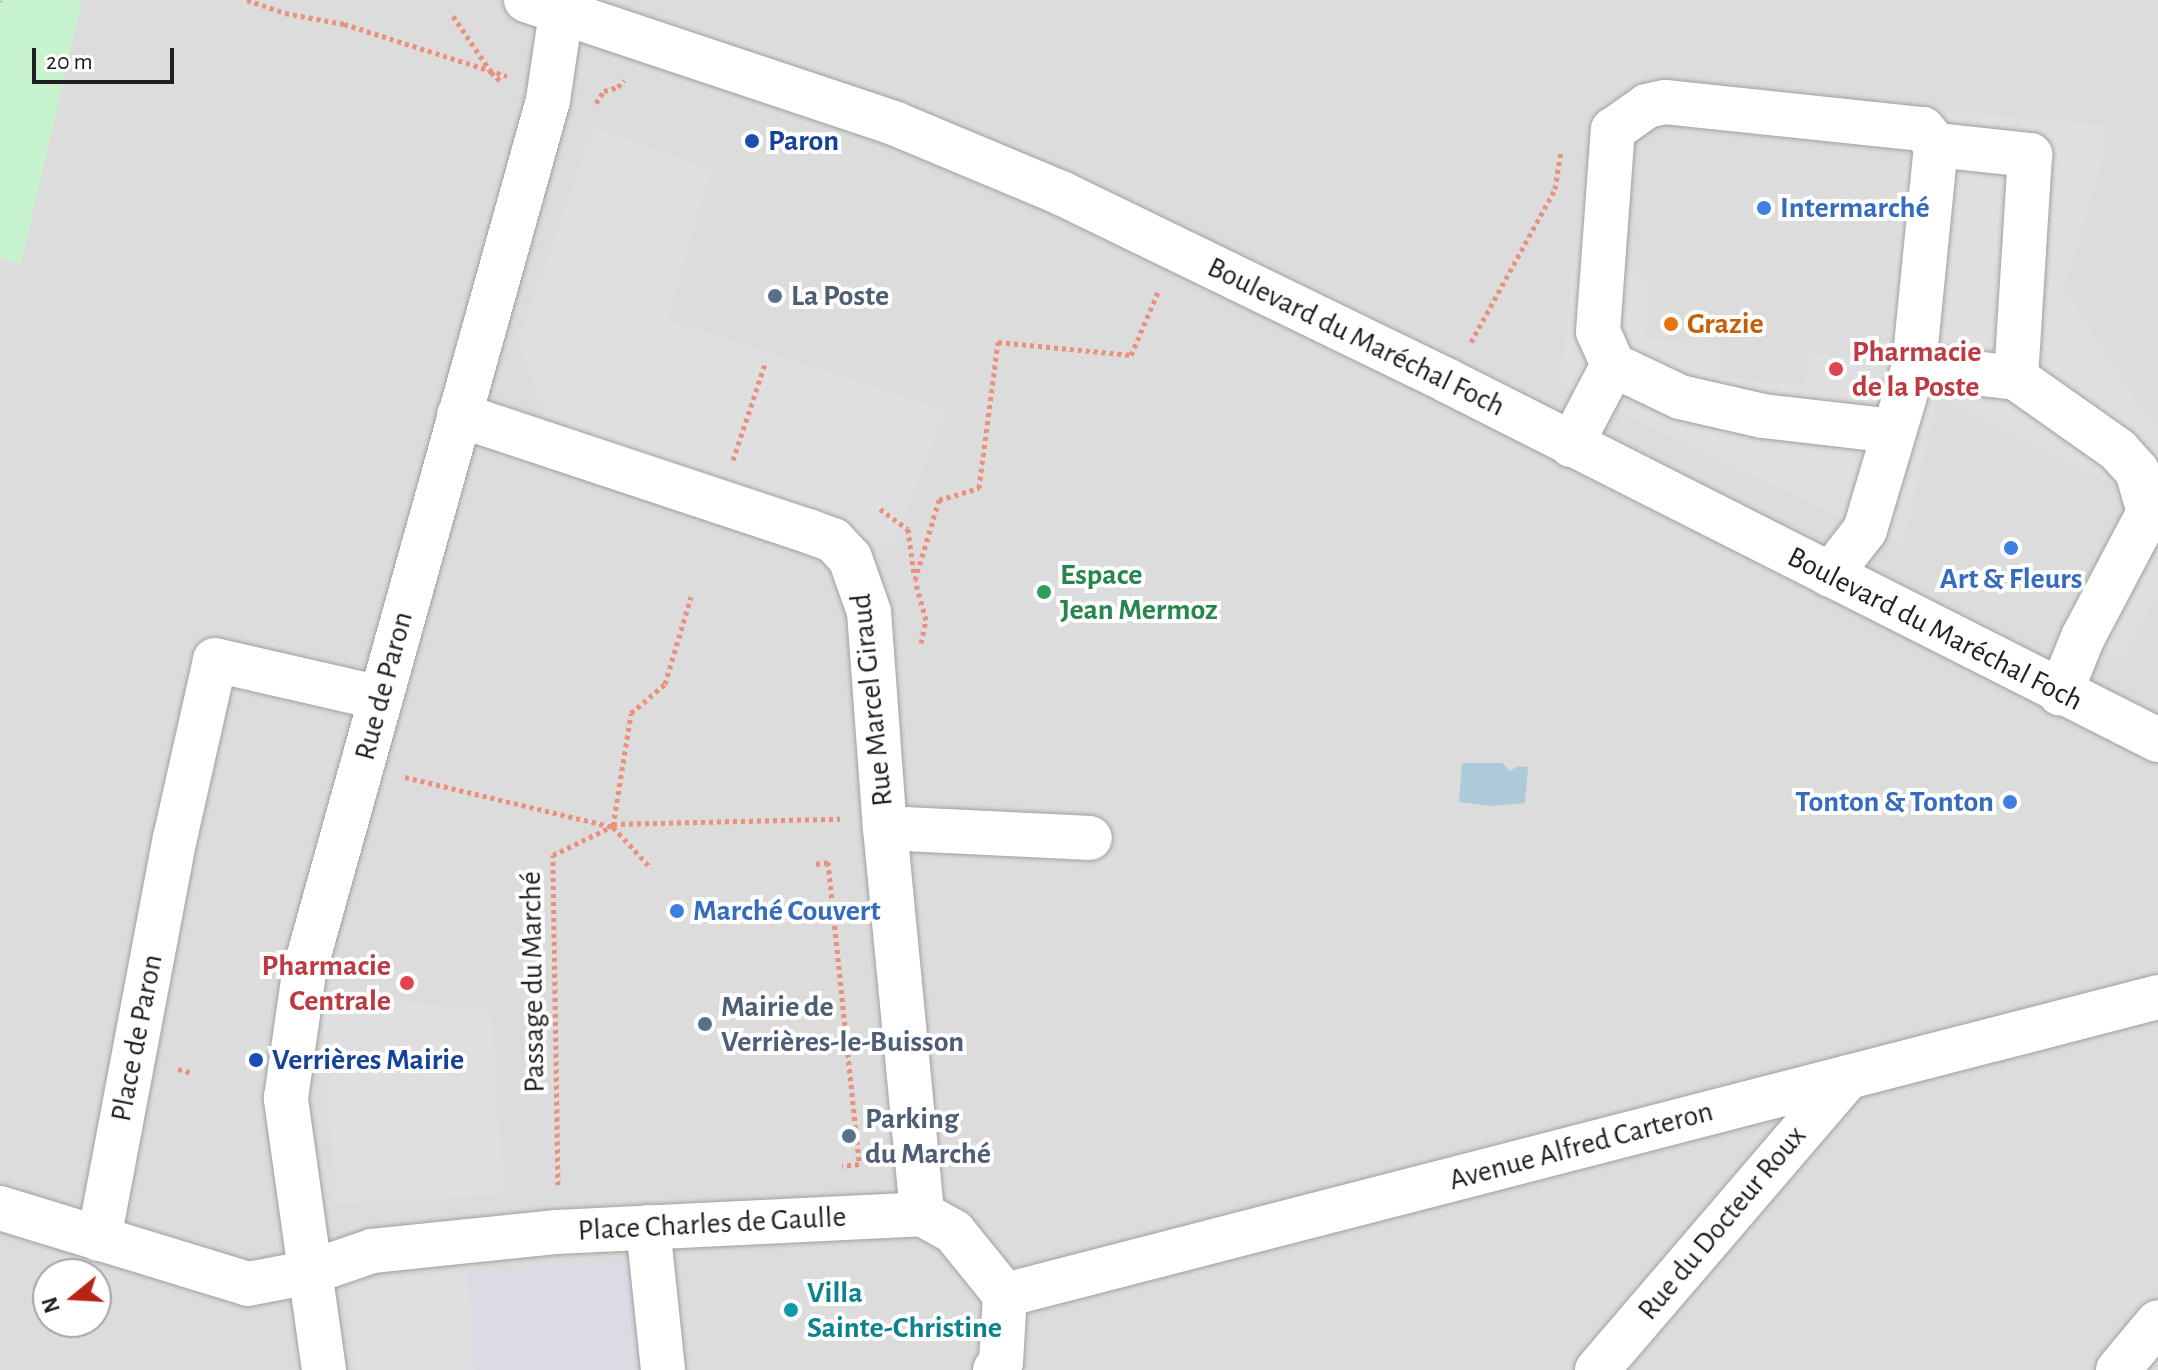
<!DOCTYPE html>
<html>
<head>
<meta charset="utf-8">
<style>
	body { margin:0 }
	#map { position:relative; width:2158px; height:1370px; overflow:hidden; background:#eeece6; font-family:"Alegreya Sans",sans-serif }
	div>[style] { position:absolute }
	.residential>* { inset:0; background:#dddcdc }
	.park>* { inset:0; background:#c8f3cf }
	.parking>* { inset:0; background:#dfdfdf }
	.plaza>* { inset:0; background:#dbdbe4 }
	.water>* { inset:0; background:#accad7 }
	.path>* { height:5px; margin-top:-2.5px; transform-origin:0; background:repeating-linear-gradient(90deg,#ea907c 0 4px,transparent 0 8px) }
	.roads { filter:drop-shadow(0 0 2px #a0a0a0) drop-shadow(0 0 2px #a0a0a0) }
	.minor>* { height:44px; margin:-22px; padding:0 22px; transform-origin:22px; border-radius:22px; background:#fff }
	.dots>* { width:22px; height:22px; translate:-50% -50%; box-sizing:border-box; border:4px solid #fff; border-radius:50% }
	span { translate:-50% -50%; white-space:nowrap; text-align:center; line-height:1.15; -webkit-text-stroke:8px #fff; paint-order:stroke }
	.transit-label { font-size:30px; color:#164399; font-weight:700 }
	.left { translate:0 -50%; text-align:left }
	.shop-label { font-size:30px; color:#366cbe; font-weight:700 }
	.right { translate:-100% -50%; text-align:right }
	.service-label { font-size:30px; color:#4e5e75; font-weight:700 }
	.food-label { font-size:30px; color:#c56008; font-weight:700 }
	.street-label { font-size:30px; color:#1f1f1f }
	.health-label { font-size:30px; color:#be3a42; font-weight:700 }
	.leisure-label { font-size:30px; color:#27864d; font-weight:700 }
	.culture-label { font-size:30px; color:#0d838f; font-weight:700 }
	.north { position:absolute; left:32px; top:1258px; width:80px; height:80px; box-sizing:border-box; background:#fff; border:2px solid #a5a5a5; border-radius:50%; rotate:252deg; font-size:22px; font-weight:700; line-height:32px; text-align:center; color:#1f1f1f }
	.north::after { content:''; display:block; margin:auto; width:28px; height:36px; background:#b72417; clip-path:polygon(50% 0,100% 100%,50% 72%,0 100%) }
	.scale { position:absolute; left:32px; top:48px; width:142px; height:36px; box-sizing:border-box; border:4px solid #1f1f1f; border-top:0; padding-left:10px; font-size:24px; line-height:28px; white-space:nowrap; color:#1f1f1f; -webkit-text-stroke:6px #fff; paint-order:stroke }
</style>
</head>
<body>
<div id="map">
	<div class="residential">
		<div style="clip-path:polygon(evenodd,0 0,2158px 0,2158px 1370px,0 1370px,0 0,48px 1274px,96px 1274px,96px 1322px,48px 1322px,48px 1274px)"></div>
	</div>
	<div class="park">
		<div style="clip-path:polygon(0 0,82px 0,21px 264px,0 258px)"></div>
	</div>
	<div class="parking">
		<div style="clip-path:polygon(1911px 108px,2106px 126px,2100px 168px,2064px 289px,2131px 394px,2158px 429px,2158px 593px,2123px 657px,2083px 637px,2131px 518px,2116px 486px,1939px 397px,1902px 546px,1560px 384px,1583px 183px,1634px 141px,1623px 267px,1651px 285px,1644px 338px,1722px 345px,1720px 377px,1804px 386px,1808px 354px,1886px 361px)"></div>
		<div style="clip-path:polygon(594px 127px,711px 170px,667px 320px,946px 410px,891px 549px,547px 418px,518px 342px)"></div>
		<div style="clip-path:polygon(321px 993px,491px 1011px,504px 1194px,336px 1204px)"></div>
		<div style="clip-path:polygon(467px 1271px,475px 1370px,356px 1370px,349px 1282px)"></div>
	</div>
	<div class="plaza">
		<div style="clip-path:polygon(642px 1258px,650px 1370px,475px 1370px,467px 1271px)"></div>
	</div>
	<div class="water">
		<div style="clip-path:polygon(1462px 763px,1502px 763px,1510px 771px,1518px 766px,1528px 767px,1525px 803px,1490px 806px,1459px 802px)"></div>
	</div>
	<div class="path">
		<div style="left:247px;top:0;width:40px;rotate:18.9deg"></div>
		<div style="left:285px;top:13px;width:60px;rotate:10.6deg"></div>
		<div style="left:344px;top:24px;width:171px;rotate:17.7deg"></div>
		<div style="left:0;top:1px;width:1px;rotate:-45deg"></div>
		<div style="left:453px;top:16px;width:68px;rotate:55.8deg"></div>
		<div style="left:491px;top:72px;width:16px;rotate:45deg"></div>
		<div style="left:596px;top:103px;width:14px;rotate:-56deg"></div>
		<div style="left:604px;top:91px;width:15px;rotate:-16deg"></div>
		<div style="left:618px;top:87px;width:9px;rotate:-49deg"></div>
		<div style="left:1471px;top:342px;width:175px;rotate:-61.2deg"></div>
		<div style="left:1555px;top:189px;width:38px;rotate:-81deg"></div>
		<div style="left:733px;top:460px;width:104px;rotate:-71.6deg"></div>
		<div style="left:880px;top:509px;width:34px;rotate:36deg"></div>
		<div style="left:908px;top:529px;width:46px;rotate:82.6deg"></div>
		<div style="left:921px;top:643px;width:24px;rotate:-78deg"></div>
		<div style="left:926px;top:620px;width:41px;rotate:-105.4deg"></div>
		<div style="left:915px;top:580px;width:84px;rotate:-73.3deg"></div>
		<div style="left:939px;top:500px;width:42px;rotate:-16.7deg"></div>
		<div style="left:979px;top:488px;width:147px;rotate:-82.6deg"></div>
		<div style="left:998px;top:342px;width:134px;rotate:5.6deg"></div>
		<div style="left:1131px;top:355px;width:71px;rotate:-66.7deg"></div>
		<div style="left:405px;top:777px;width:214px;rotate:13.5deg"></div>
		<div style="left:613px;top:827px;width:56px;rotate:47.2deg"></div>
		<div style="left:613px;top:824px;width:227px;rotate:-1.3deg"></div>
		<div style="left:816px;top:864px;width:12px;rotate:-9deg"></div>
		<div style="left:828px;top:862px;width:304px;rotate:84.1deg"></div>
		<div style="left:859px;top:1164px;width:17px;rotate:173deg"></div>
		<div style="left:178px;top:1069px;width:15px;rotate:16deg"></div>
		<div style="left:558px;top:1185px;width:330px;rotate:-90.9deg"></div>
		<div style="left:553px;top:855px;width:67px;rotate:-25.8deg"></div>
		<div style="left:613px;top:826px;width:114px;rotate:-80.9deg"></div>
		<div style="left:631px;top:713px;width:45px;rotate:-40.5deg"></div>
		<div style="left:665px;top:684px;width:91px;rotate:-73.4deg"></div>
	</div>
	<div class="roads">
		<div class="minor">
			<div style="left:526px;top:0;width:390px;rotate:18.5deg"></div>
			<div style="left:896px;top:124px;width:179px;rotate:22.7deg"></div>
			<div style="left:1061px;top:193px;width:428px;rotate:25.9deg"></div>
			<div style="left:1446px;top:380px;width:798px;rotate:26.82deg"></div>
			<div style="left:1613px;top:365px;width:74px;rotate:25.5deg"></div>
			<div style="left:1680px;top:397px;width:85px;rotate:12.9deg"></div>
			<div style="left:1763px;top:416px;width:130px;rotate:6.6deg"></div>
			<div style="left:1914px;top:366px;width:103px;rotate:6.7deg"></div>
			<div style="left:2016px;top:378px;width:125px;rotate:35.2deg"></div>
			<div style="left:2118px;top:450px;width:28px;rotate:48deg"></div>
			<div style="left:2137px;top:471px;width:43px;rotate:73.7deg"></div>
			<div style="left:2149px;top:512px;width:141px;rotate:117.8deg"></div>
			<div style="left:2083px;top:637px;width:61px;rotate:112deg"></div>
			<div style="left:459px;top:415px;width:368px;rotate:18.4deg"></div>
			<div style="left:808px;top:531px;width:27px;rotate:20deg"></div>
			<div style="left:833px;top:540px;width:25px;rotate:47deg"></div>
			<div style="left:850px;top:558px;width:57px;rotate:70.6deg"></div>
			<div style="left:869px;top:612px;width:217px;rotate:85.8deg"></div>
			<div style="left:885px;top:828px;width:388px;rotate:84.5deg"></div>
			<div style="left:1571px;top:445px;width:90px;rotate:-62.3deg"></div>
			<div style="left:1613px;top:365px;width:36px;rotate:-114deg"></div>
			<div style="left:1598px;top:332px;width:203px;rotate:-85.8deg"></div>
			<div style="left:1613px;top:130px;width:42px;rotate:-35.2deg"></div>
			<div style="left:1647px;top:106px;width:18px;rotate:-13deg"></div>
			<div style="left:1665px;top:102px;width:259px;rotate:6deg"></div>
			<div style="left:1923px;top:129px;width:21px;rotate:51deg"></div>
			<div style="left:1936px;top:145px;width:95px;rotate:6.1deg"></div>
			<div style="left:2030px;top:155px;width:223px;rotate:93.6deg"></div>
			<div style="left:1830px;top:575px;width:57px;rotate:-52.1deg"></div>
			<div style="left:1865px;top:530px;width:171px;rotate:-73.4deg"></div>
			<div style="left:1914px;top:366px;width:222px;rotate:-84.3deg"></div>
			<div style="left:885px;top:828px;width:205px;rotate:2.8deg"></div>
			<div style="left:0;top:1208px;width:259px;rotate:17deg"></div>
			<div style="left:248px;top:1284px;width:64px;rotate:-10.8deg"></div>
			<div style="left:311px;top:1272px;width:65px;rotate:-19deg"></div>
			<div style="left:372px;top:1251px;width:186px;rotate:-5.9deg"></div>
			<div style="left:557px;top:1232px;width:365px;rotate:-2.8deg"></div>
			<div style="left:922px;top:1214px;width:37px;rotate:29deg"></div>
			<div style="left:954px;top:1232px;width:81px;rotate:51deg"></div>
			<div style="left:1005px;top:1295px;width:67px;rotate:93.4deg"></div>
			<div style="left:1001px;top:1362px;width:10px;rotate:127deg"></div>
			<div style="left:648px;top:1227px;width:144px;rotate:84deg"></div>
			<div style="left:99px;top:1239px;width:408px;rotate:-79.3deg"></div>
			<div style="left:175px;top:838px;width:182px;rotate:-77.3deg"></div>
			<div style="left:215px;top:660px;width:170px;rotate:12.9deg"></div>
			<div style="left:1005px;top:1295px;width:1191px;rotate:-14.49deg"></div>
			<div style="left:324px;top:1370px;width:275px;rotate:-98deg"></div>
			<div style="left:286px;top:1098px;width:126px;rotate:-81.8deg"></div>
			<div style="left:304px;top:973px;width:906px;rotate:-74.38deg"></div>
			<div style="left:548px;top:100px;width:101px;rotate:-81.5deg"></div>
			<div style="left:1597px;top:1370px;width:386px;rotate:-49.4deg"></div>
			<div style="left:2118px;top:1370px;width:62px;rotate:-50.2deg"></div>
		</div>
	</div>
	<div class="dots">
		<div style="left:752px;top:141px;background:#1a4fb4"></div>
		<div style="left:1764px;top:208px;background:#3f7fe0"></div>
		<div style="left:775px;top:296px;background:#5c6f8a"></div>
		<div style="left:1671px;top:324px;background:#e8710a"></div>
		<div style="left:1836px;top:369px;background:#e0444e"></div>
		<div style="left:2011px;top:548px;background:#3f7fe0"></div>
		<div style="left:1044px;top:592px;background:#2e9e5b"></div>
		<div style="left:2010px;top:802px;background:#3f7fe0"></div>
		<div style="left:677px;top:911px;background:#3f7fe0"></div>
		<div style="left:407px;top:983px;background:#e0444e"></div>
		<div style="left:705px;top:1024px;background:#5c6f8a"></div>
		<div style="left:256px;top:1060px;background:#1a4fb4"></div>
		<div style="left:849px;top:1136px;background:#5c6f8a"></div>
		<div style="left:791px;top:1310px;background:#0f9aa8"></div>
	</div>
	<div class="transit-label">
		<span class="left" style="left:768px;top:141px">Paron</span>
		<span class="left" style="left:272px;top:1060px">Verrières Mairie</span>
	</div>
	<div class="shop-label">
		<span class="left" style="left:1780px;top:208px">Intermarché</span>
		<span style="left:2011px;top:579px">Art &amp; Fleurs</span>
		<span class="right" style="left:1994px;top:802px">Tonton &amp; Tonton</span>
		<span class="left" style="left:693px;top:911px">Marché Couvert</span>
	</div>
	<div class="service-label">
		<span class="left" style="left:791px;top:296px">La Poste</span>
		<span class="left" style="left:721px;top:1024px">Mairie de<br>Verrières-le-Buisson</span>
		<span class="left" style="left:865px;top:1136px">Parking<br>du Marché</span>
	</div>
	<div class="food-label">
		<span class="left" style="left:1687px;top:324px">Grazie</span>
	</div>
	<div class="street-label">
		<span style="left:1356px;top:337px;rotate:26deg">Boulevard du Maréchal Foch</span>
		<span style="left:1935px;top:629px;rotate:27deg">Boulevard du Maréchal Foch</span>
		<span style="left:384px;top:686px;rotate:-75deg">Rue de Paron</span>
		<span style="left:872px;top:700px;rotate:-96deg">Rue Marcel Giraud</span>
		<span style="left:533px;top:982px;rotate:-91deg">Passage du Marché</span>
		<span style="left:137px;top:1038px;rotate:-79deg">Place de Paron</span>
		<span style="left:1581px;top:1146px;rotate:-15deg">Avenue Alfred Carteron</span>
		<span style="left:1722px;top:1223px;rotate:-50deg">Rue du Docteur Roux</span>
		<span style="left:712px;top:1224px;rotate:-3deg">Place Charles de Gaulle</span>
	</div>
	<div class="health-label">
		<span class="left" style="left:1852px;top:369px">Pharmacie<br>de la Poste</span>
		<span class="right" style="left:391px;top:983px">Pharmacie<br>Centrale</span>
	</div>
	<div class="leisure-label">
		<span class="left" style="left:1060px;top:592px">Espace<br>Jean Mermoz</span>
	</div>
	<div class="culture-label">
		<span class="left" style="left:807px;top:1310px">Villa<br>Sainte-Christine</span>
	</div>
	<div class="north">N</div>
	<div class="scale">20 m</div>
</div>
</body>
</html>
